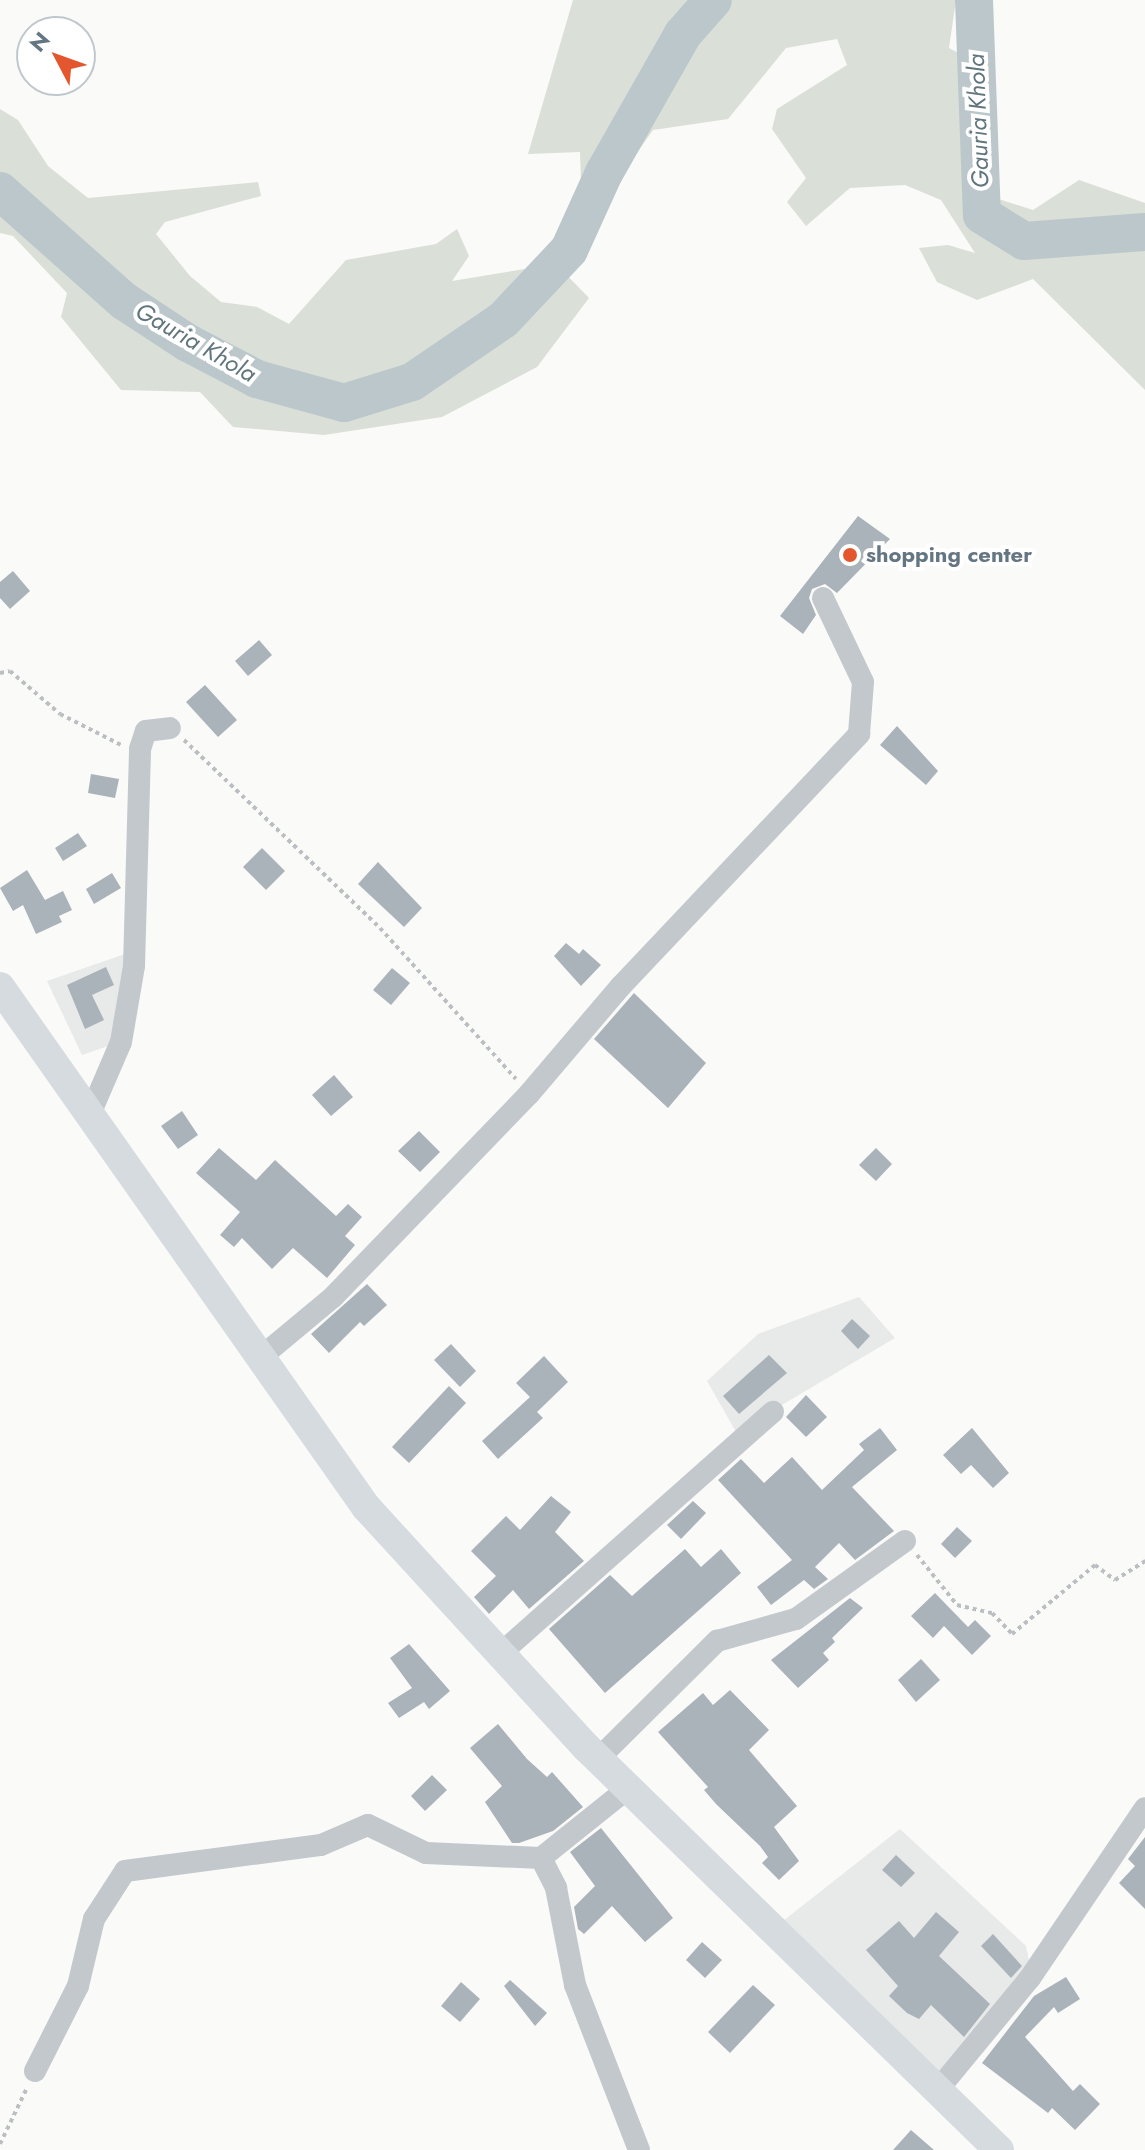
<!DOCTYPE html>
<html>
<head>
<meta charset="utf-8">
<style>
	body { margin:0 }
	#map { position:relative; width:1145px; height:2150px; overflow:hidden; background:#fafaf8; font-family:Jost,sans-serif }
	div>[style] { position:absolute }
	.built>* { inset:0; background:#e8e9e9 }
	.green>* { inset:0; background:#dadfd7 }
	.river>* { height:38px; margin:-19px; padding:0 19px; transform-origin:19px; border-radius:19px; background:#bbc7cb }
	.building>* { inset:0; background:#aab3b9 }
	.path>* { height:4px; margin-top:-2px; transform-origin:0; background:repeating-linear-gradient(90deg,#bbbfc2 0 4px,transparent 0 8px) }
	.minor>* { height:22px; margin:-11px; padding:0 11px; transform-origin:11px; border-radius:11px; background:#c3c8cc }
	.major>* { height:30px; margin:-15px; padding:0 15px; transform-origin:15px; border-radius:15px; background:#d6dbdf }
	.dots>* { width:22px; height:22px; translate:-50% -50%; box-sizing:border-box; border:4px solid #fff; border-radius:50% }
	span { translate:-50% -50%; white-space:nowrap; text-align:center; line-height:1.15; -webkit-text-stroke:8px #fff; paint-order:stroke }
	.poi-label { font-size:22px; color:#657683; font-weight:700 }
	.left { translate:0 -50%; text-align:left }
	.water-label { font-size:24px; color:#60757c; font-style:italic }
	.north { position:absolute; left:16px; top:16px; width:80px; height:80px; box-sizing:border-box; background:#fff; border:2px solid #c1c8cd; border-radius:50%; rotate:311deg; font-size:22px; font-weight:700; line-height:32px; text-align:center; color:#657683 }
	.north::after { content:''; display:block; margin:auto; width:28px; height:36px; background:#e4572e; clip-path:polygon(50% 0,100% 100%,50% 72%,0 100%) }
</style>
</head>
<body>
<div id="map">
	<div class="built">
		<div style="clip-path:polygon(125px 954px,111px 1045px,82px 1055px,47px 981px)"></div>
		<div style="clip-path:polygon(859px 1297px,895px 1338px,736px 1432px,707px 1381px,758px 1334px)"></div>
		<div style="clip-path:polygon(900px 1829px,1026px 1946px,1031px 1970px,941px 2077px,783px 1921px)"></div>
	</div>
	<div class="green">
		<div style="clip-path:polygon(573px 0,956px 0,949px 48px,978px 63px,961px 123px,970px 190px,1033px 210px,1079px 180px,1145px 203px,1145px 390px,1033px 279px,977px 300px,937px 282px,919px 248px,948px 245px,975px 253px,941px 200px,905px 185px,850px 188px,806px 226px,787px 202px,806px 178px,772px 129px,777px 109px,847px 65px,837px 39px,786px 48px,728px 119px,653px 130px,600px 205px,581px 184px,580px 152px,528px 154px)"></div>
		<div style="clip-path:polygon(0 109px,18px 120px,48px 166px,88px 198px,258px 182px,261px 196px,165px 222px,156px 234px,190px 276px,221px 302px,257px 307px,289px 324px,346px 260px,436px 244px,457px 229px,469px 256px,452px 281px,556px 264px,589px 298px,537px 367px,442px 417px,324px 435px,233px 427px,200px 392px,121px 390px,61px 317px,67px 293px,13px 236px,0 233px)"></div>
	</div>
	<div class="river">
		<div style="left:974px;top:0;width:215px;rotate:87.9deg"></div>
		<div style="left:982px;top:215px;width:49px;rotate:31.8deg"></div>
		<div style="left:1024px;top:241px;width:121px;rotate:-4.3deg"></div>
		<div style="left:0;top:191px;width:166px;rotate:41.6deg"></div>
		<div style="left:124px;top:301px;width:77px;rotate:33.3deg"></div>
		<div style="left:188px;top:343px;width:78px;rotate:27.6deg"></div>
		<div style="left:257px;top:379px;width:90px;rotate:15.4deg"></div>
		<div style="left:344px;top:403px;width:71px;rotate:-17.2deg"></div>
		<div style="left:412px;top:382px;width:110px;rotate:-34.3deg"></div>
		<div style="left:503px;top:320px;width:96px;rotate:-46.7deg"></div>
		<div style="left:569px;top:250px;width:85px;rotate:-65.6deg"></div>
		<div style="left:604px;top:173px;width:160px;rotate:-60.4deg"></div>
		<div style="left:683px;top:34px;width:45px;rotate:-48.6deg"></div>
	</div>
	<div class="building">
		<div style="clip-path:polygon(858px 516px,890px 539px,837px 593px,825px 584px,812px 589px,809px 598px,816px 615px,803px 634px,780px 616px)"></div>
		<div style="clip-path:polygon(13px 571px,30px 591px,10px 609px,0 598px,0 582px)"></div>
		<div style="clip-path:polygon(259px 640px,272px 655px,248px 676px,235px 661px)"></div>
		<div style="clip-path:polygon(205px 685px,237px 720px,218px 737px,186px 702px)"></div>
		<div style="clip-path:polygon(897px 726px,938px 771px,926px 785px,880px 745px)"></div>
		<div style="clip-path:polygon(91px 774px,119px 779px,115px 798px,88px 793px)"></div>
		<div style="clip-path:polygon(78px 833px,87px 846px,63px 861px,55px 848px)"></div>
		<div style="clip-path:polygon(262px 848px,285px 871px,266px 890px,243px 867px)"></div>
		<div style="clip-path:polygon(378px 862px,422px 908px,404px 927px,358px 884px)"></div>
		<div style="clip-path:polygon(27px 870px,45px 900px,63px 891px,72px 910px,59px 916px,62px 922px,36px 934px,23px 905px,13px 911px,0 888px)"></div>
		<div style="clip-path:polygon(112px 873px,121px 888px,94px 904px,86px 889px)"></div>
		<div style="clip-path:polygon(566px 943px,579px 954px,583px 949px,601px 965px,581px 986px,554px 956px)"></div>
		<div style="clip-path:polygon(106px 967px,114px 985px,92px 995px,104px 1020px,85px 1029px,67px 985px)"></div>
		<div style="clip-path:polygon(392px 968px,410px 983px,391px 1005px,373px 990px)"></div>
		<div style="clip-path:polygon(634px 993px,706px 1063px,668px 1108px,594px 1039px)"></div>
		<div style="clip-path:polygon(334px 1075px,353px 1097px,331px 1116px,312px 1095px)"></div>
		<div style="clip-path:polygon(182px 1111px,198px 1135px,178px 1149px,161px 1126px)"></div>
		<div style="clip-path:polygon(419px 1131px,440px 1152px,420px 1172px,398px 1151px)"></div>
		<div style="clip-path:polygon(219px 1148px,256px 1180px,275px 1160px,336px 1216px,348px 1204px,362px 1217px,345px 1236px,355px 1245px,327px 1278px,293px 1248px,272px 1269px,242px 1238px,234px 1247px,220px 1235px,240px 1212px,196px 1173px)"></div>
		<div style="clip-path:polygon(876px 1148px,892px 1164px,876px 1181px,859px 1165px)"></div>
		<div style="clip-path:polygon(367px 1284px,387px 1305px,364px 1326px,360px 1322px,329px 1353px,311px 1334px)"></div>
		<div style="clip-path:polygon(852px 1319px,870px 1336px,858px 1349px,841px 1331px)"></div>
		<div style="clip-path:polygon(451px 1344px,476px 1371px,460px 1387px,434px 1360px)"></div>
		<div style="clip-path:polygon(769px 1355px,787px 1373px,739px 1414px,723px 1396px)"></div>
		<div style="clip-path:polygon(544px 1356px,568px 1382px,537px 1412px,543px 1418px,498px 1459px,482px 1441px,530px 1397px,516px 1383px)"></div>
		<div style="clip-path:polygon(449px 1386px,466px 1403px,409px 1463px,392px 1447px)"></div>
		<div style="clip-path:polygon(806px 1395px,827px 1417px,806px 1437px,786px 1417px)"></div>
		<div style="clip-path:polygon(880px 1428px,897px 1450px,852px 1487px,894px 1531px,855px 1560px,839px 1543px,815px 1567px,828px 1579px,814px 1589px,804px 1580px,771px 1605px,757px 1587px,792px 1560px,718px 1480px,741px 1459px,764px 1483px,792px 1457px,822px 1490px,864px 1450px,859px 1444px)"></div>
		<div style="clip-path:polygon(972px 1428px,1009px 1473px,993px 1488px,971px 1465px,961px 1474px,943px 1455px)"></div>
		<div style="clip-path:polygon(551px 1496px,571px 1512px,555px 1532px,584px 1561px,529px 1609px,513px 1590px,489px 1614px,474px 1597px,496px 1576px,471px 1551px,506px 1516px,520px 1530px)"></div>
		<div style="clip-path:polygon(693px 1501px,706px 1513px,681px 1539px,667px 1525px)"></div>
		<div style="clip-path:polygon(957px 1527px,972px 1541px,955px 1558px,941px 1544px)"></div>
		<div style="clip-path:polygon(685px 1549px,701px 1567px,721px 1549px,741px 1573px,605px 1693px,549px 1629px,610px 1575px,632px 1596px)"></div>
		<div style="clip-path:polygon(935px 1593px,968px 1627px,975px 1620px,991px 1636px,972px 1655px,944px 1626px,933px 1638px,911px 1616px)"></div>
		<div style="clip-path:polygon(850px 1598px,863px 1608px,832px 1638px,835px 1642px,823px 1653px,829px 1660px,798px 1688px,771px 1660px)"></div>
		<div style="clip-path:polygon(409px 1644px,450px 1691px,429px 1709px,424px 1702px,399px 1718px,388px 1703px,412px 1688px,390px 1658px)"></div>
		<div style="clip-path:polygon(921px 1659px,940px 1680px,916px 1702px,898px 1680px)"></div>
		<div style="clip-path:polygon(730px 1690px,769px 1730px,749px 1750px,797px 1806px,774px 1827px,799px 1861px,779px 1880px,762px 1863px,768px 1857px,760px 1846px,716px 1804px,704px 1790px,708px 1787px,658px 1732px,703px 1693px,713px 1705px)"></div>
		<div style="clip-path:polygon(498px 1724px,527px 1759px,547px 1777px,552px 1772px,583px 1807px,553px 1831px,519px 1843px,512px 1843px,485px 1802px,502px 1786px,470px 1748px)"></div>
		<div style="clip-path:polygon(432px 1775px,447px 1790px,425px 1811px,411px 1796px)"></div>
		<div style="clip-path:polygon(601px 1828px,673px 1918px,645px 1942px,612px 1906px,584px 1934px,578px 1929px,574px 1907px,595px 1886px,570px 1852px)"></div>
		<div style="clip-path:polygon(1145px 1837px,1145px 1909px,1119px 1883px,1135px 1866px,1128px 1859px)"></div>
		<div style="clip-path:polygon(896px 1855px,915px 1873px,901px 1887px,882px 1870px)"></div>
		<div style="clip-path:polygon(936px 1912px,959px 1932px,939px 1956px,990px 2004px,964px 2037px,931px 2005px,919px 2019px,907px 2013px,889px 1996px,898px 1986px,866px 1950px,899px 1921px,914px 1938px)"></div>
		<div style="clip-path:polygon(993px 1934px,1022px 1966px,1011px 1978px,981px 1946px)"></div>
		<div style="clip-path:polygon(702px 1942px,722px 1960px,705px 1978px,686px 1960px)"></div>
		<div style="clip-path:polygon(1066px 1977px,1080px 1999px,1058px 2013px,1054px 2007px,1025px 2037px,1073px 2091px,1080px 2084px,1100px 2104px,1075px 2130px,1052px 2108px,1048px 2113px,982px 2063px,1034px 1996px)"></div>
		<div style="clip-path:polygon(510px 1980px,547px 2013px,535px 2026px,504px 1986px)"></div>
		<div style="clip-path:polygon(461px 1982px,480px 1999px,460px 2022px,441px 2006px)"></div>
		<div style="clip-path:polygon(753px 1985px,775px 2005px,730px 2053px,708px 2032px)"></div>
		<div style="clip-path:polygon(911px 2130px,934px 2150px,893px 2150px)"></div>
	</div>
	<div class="path">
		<div style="left:0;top:673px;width:10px;rotate:-11deg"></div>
		<div style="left:10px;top:671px;width:66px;rotate:40.7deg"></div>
		<div style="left:60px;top:714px;width:68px;rotate:26.9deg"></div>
		<div style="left:184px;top:740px;width:272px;rotate:43.8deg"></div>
		<div style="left:380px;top:928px;width:203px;rotate:48deg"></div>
		<div style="left:917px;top:1555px;width:64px;rotate:51.3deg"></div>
		<div style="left:957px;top:1605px;width:36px;rotate:13deg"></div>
		<div style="left:992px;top:1613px;width:29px;rotate:46deg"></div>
		<div style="left:1012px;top:1634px;width:108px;rotate:-39.7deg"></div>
		<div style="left:1095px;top:1565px;width:25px;rotate:37deg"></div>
		<div style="left:1115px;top:1580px;width:36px;rotate:-32deg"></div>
		<div style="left:0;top:2144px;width:62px;rotate:-64.3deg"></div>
	</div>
	<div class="minor">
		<div style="left:90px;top:1114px;width:78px;rotate:-66.7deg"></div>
		<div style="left:121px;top:1042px;width:77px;rotate:-80.3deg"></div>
		<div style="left:134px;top:966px;width:217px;rotate:-88.4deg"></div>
		<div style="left:140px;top:749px;width:19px;rotate:-72deg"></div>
		<div style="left:146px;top:731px;width:24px;rotate:-7deg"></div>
		<div style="left:261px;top:1357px;width:94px;rotate:-39.8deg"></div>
		<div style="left:333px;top:1297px;width:282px;rotate:-46deg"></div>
		<div style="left:529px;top:1094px;width:142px;rotate:-49.6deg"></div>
		<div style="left:621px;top:986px;width:347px;rotate:-46.6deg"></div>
		<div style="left:859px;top:734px;width:52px;rotate:-85.6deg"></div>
		<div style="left:863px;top:682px;width:93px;rotate:-115.5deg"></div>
		<div style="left:500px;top:1654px;width:365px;rotate:-41.6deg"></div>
		<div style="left:598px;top:1759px;width:168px;rotate:-44.8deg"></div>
		<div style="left:717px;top:1641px;width:82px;rotate:-15.6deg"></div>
		<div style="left:796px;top:1619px;width:134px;rotate:-35.6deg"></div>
		<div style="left:541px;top:1858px;width:34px;rotate:63deg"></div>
		<div style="left:556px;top:1888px;width:99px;rotate:78.9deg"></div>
		<div style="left:575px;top:1985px;width:177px;rotate:68.8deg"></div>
		<div style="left:35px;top:2071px;width:95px;rotate:-63.2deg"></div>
		<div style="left:78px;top:1986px;width:69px;rotate:-76.6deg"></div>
		<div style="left:94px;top:1919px;width:57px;rotate:-57.1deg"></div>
		<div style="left:125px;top:1871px;width:198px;rotate:-7.6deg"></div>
		<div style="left:321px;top:1845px;width:51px;rotate:-23.1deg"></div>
		<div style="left:368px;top:1825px;width:64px;rotate:25.8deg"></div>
		<div style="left:426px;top:1853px;width:115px;rotate:2.5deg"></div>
		<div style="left:541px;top:1858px;width:110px;rotate:-38.7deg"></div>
		<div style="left:936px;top:2092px;width:148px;rotate:-50.5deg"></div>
		<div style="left:1030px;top:1978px;width:205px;rotate:-55.9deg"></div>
	</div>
	<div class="major">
		<div style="left:0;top:987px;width:636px;rotate:54.86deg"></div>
		<div style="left:366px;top:1507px;width:326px;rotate:47.5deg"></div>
		<div style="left:586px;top:1747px;width:577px;rotate:44.3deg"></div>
	</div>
	<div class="dots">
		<div style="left:850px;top:555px;background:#e4572e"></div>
	</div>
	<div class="poi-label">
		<span class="left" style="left:866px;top:555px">shopping center</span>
	</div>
	<div class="water-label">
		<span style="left:978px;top:121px;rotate:-92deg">Gauria Khola</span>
		<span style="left:196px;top:342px;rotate:30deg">Gauria Khola</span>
	</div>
	<div class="north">N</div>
</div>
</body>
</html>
